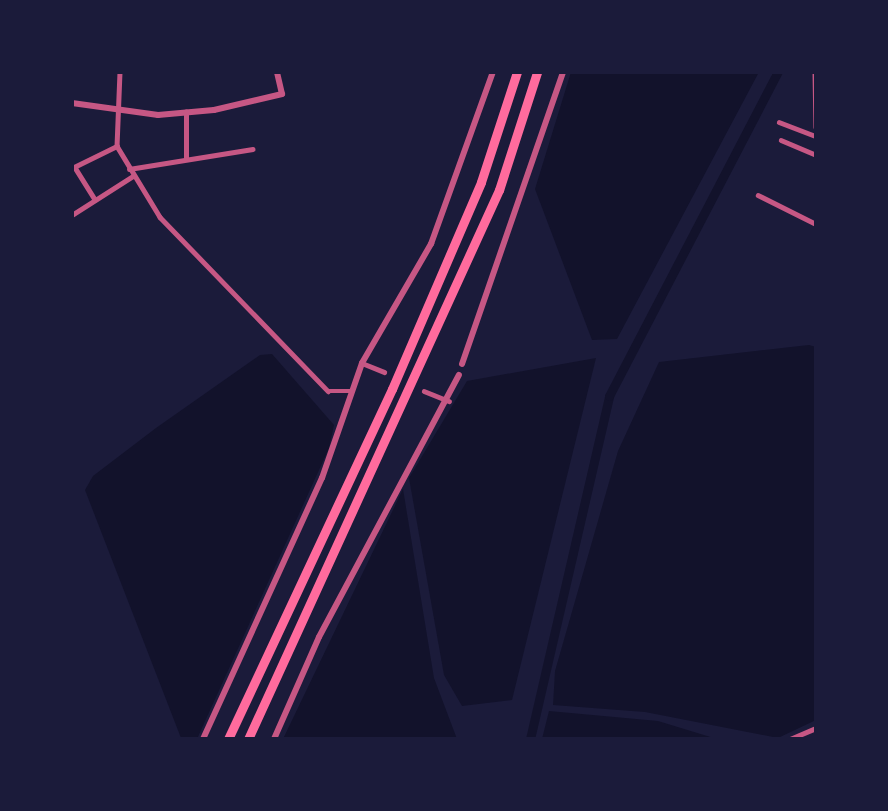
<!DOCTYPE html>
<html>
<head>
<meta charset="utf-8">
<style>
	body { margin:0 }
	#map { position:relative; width:888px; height:811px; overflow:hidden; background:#1b1b3a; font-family:"Open Sans",sans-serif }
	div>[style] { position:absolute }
	.water>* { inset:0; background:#12122b }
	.canal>* { height:9px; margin:-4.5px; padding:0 4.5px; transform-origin:4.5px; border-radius:4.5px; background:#12122b }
	.minor>* { height:4.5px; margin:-2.25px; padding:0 2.25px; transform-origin:2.25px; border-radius:2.25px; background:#c65784 }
	.tertiary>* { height:6px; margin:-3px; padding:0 3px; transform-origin:3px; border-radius:3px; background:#c65784 }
	.motorway>* { height:9px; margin:-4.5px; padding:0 4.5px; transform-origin:4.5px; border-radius:4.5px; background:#ff6b9d }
	span { translate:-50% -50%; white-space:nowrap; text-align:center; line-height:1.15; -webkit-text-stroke:5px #1b1b3a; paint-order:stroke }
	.frame { position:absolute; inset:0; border:74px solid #1b1b3a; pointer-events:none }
</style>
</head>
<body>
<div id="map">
	<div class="water">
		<div style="clip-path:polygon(571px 72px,759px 72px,617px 339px,592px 340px,535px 189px)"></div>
		<div style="clip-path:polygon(809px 345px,816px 347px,816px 720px,778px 738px,645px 712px,553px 705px,555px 671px,618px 451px,659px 362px)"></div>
		<div style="clip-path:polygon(272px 354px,334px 425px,329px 448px,197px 739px,181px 738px,85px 490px,93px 476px,156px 428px,260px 355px)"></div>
		<div style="clip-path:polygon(596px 358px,512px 700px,462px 706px,444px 675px,409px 478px,467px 381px)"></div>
		<div style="clip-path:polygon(403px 489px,434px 678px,457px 739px,283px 739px)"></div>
		<div style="clip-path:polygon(549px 711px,658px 721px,717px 739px,542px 739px)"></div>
	</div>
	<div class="canal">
		<div style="left:530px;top:739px;width:352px;rotate:-77deg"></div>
		<div style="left:609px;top:396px;width:365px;rotate:-62.5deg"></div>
	</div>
	<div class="minor">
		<div style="left:120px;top:72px;width:74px;rotate:92.3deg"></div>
		<div style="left:117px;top:146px;width:83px;rotate:58.8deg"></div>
		<div style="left:160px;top:217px;width:242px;rotate:46deg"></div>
		<div style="left:328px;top:391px;width:23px"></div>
		<div style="left:815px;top:72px;width:55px;rotate:89deg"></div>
		<div style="left:779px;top:122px;width:40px;rotate:21deg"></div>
		<div style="left:781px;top:140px;width:38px;rotate:23deg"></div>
		<div style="left:186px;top:158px;width:46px;rotate:-90deg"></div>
		<div style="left:72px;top:168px;width:50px;rotate:-26.1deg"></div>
		<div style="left:76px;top:169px;width:36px;rotate:58deg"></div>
		<div style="left:129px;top:169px;width:125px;rotate:-9.2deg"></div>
		<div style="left:758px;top:195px;width:65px;rotate:26.6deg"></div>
		<div style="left:72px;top:215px;width:72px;rotate:-32.6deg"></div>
		<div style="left:362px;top:363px;width:24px;rotate:22deg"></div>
		<div style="left:424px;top:391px;width:27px;rotate:22deg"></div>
		<div style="left:790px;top:739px;width:28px;rotate:-23deg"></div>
	</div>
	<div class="tertiary">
		<div style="left:72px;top:103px;width:87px;rotate:7.9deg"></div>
		<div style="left:158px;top:115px;width:56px;rotate:-5.1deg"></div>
		<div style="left:214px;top:110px;width:70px;rotate:-13.2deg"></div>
		<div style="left:282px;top:94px;width:23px;rotate:-103deg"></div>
		<div style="left:462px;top:364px;width:309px;rotate:-70.9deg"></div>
		<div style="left:203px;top:739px;width:287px;rotate:-65.5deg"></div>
		<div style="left:322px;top:478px;width:122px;rotate:-70.8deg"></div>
		<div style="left:362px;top:363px;width:138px;rotate:-59.9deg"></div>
		<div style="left:431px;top:244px;width:183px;rotate:-70.2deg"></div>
		<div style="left:274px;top:739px;width:111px;rotate:-66.2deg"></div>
		<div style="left:319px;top:637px;width:297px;rotate:-61.9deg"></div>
	</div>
	<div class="motorway">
		<div style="left:228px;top:739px;width:387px;rotate:-64.9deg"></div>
		<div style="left:392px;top:389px;width:225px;rotate:-66.7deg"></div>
		<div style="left:481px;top:182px;width:116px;rotate:-71.9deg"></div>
		<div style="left:248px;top:739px;width:604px;rotate:-65.43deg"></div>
		<div style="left:499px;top:190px;width:124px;rotate:-72.1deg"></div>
	</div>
	<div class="frame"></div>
</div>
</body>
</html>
